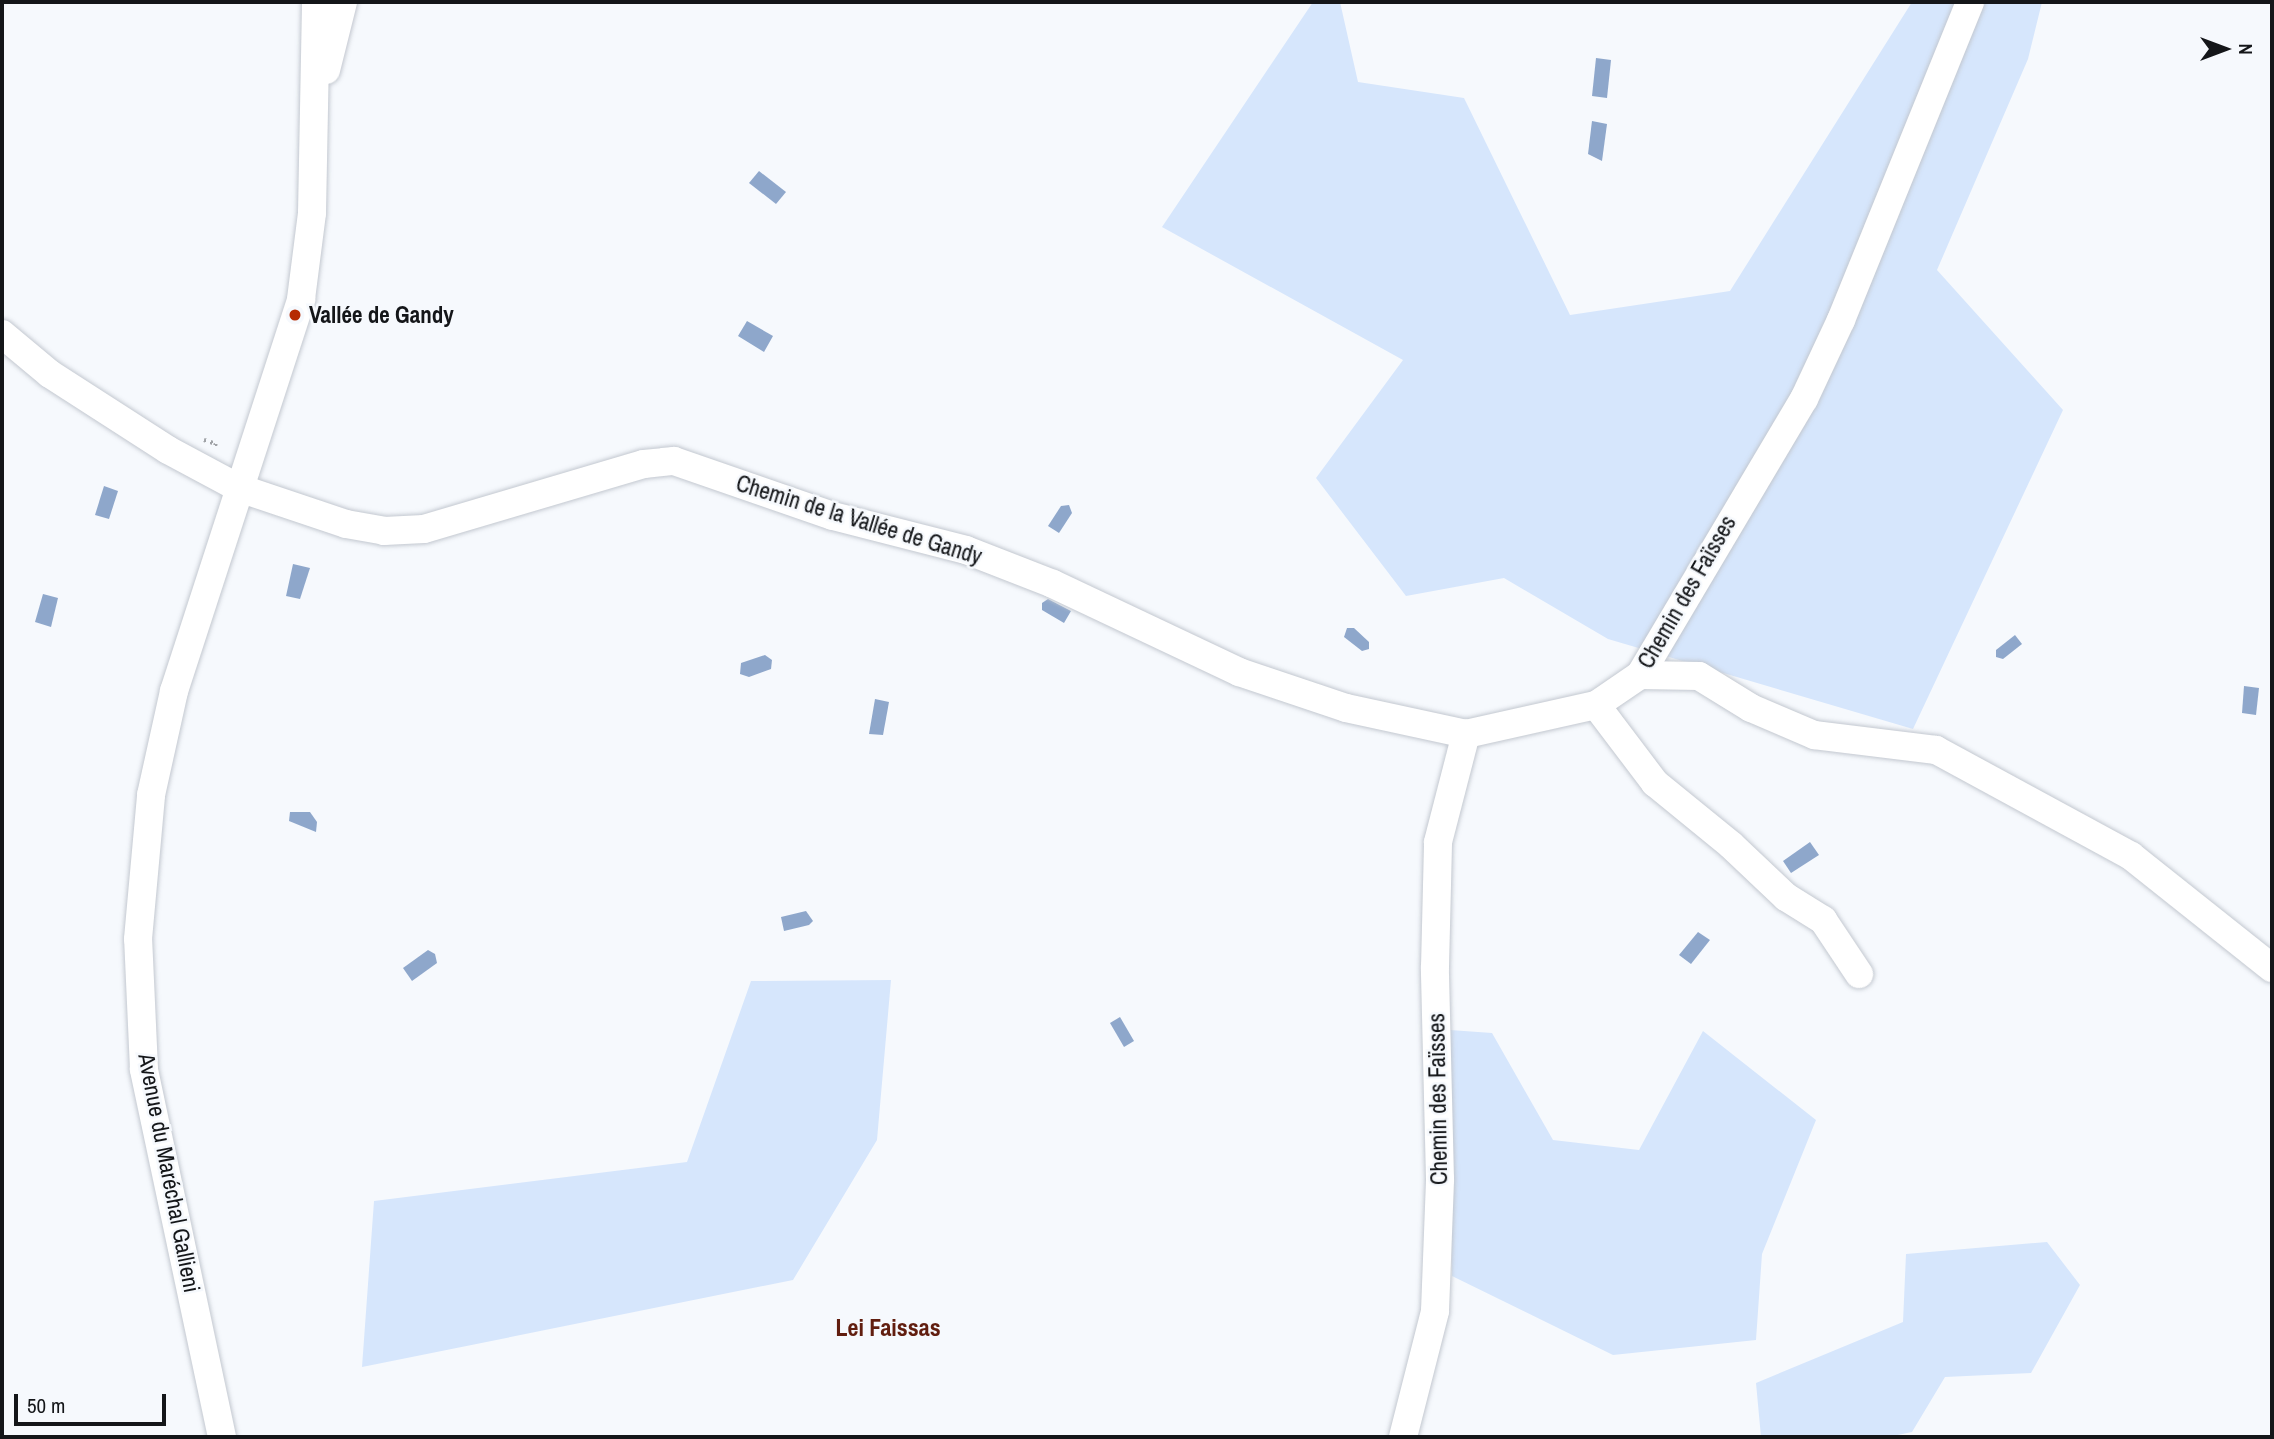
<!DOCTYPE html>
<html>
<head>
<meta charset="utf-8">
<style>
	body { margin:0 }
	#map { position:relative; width:2274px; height:1439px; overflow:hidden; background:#f6f9fd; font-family:"Archivo Narrow",sans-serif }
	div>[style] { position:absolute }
	.green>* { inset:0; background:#d6e6fc }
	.water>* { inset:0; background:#8ea7cb }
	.path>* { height:3.5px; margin-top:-1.75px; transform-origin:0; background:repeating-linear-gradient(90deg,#a0a3a7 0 2px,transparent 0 7px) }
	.roads { filter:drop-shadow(0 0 2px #c3c8d0) drop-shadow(0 0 2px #c3c8d0) }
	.minor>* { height:28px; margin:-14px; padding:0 14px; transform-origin:14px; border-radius:14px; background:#fff }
	.dots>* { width:19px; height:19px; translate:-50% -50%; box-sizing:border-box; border:4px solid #f6f9fd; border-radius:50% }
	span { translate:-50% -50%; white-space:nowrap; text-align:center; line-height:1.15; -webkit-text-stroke:5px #f6f9fd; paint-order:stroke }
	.poi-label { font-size:23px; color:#141619; font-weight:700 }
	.left { translate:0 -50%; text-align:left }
	.street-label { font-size:23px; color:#141619 }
	.neighbourhood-label { font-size:24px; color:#611e0f; font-weight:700 }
	.frame { position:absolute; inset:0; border:4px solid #141619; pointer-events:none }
	.north { position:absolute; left:2190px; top:14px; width:70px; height:70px; -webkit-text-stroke:5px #f6f9fd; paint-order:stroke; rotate:90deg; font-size:19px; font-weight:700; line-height:28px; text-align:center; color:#141619 }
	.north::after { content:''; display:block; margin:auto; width:24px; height:32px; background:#141619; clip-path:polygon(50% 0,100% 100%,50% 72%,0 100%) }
	.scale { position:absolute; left:14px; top:1394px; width:152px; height:32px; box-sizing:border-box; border:4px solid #141619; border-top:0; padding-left:9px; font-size:21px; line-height:24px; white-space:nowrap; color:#141619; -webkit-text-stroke:5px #f6f9fd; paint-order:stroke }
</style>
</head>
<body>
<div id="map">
	<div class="green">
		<div style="clip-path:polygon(1313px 2px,1340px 2px,1358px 82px,1464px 98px,1570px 315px,1730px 291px,1912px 2px,2042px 2px,2028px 59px,1937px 270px,2063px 410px,1913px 729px,1608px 639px,1504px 578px,1406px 596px,1316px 478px,1403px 360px,1162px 227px)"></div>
		<div style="clip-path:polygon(891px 980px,877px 1140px,793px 1280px,362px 1367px,374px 1201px,687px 1162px,751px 981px)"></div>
		<div style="clip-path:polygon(1450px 1030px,1492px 1033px,1553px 1140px,1639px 1150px,1703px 1031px,1816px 1120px,1762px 1254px,1756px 1340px,1613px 1355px,1452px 1276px)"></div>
		<div style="clip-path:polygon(2047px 1242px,2080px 1285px,2031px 1373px,1945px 1377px,1912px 1432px,1888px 1437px,1761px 1437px,1756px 1383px,1903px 1322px,1906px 1254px)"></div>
	</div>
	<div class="water">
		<div style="clip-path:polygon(1596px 58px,1611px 60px,1607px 98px,1592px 96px)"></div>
		<div style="clip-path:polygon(1592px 121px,1607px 124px,1602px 161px,1588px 154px)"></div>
		<div style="clip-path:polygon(759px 171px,786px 192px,776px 204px,749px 183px)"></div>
		<div style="clip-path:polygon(747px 321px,773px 336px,764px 352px,738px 336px)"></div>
		<div style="clip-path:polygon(104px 486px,118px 491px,109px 519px,95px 515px)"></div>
		<div style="clip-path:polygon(1069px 505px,1072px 513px,1059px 533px,1048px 526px,1061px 506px)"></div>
		<div style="clip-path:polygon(293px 564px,310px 568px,300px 599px,286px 596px)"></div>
		<div style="clip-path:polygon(43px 594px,58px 598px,51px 627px,35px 622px)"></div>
		<div style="clip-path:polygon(1048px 599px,1071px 611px,1064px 623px,1042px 610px,1042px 603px)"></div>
		<div style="clip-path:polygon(1347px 628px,1354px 628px,1369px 642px,1369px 649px,1362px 651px,1344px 637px)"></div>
		<div style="clip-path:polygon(2015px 635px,2022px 644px,2003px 659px,1996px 657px,1996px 650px)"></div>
		<div style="clip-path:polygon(765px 655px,772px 660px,771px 669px,749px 677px,740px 674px,741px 663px)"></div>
		<div style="clip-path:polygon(2244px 686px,2259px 688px,2256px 715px,2242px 713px)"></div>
		<div style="clip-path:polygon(875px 699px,889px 702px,883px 735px,869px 734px)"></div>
		<div style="clip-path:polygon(290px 812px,310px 812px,317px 822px,316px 832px,289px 821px)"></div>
		<div style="clip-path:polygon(1810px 842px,1819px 855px,1791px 873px,1783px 861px)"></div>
		<div style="clip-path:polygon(806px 911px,813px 921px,809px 925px,784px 931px,781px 917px)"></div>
		<div style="clip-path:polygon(1698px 932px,1710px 940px,1691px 964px,1679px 955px)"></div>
		<div style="clip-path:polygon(428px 950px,435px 954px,437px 963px,412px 981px,403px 968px)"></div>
		<div style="clip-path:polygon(1120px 1017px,1134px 1041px,1124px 1047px,1110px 1023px)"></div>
	</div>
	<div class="path">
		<div style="left:204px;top:440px;width:13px;rotate:18deg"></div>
		<div style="left:216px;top:444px;width:3px;rotate:108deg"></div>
	</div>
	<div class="roads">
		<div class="minor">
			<div style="left:326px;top:70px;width:70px;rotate:-76deg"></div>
			<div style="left:2px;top:334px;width:62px;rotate:39.8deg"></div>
			<div style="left:50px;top:374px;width:140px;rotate:32.8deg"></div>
			<div style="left:168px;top:450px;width:81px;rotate:28.2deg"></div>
			<div style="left:239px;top:488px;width:113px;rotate:18.6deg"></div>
			<div style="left:346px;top:524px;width:39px;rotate:10deg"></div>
			<div style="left:384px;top:531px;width:40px;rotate:-2.9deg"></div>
			<div style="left:424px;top:529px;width:229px;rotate:-16.5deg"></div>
			<div style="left:644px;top:464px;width:30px;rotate:-6deg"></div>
			<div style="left:674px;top:461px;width:168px;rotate:19.1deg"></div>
			<div style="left:833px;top:516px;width:137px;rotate:14.3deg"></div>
			<div style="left:966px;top:550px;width:93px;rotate:21.3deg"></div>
			<div style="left:1053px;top:584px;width:206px;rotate:25.3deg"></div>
			<div style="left:1239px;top:672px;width:113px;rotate:18.6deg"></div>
			<div style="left:1346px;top:708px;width:123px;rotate:12.2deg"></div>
			<div style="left:1640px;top:675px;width:59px;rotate:1deg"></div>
			<div style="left:1699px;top:676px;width:61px;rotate:31.6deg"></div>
			<div style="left:1751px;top:708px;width:69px;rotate:23.2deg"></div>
			<div style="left:1814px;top:735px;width:123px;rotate:7deg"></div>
			<div style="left:1936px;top:750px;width:222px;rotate:28.5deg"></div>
			<div style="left:2131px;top:856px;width:180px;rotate:38.5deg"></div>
			<div style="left:1596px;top:705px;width:98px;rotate:52.9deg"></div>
			<div style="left:1655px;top:783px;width:98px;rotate:39.2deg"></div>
			<div style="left:1731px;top:845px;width:76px;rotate:43.4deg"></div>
			<div style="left:1786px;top:897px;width:44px;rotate:31.9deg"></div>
			<div style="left:1823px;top:920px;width:65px;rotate:56.3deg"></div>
			<div style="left:222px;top:1437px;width:376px;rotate:-102deg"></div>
			<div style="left:144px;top:1069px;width:130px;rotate:-92.6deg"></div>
			<div style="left:138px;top:939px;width:145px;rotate:-84.8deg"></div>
			<div style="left:151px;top:795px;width:107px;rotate:-77.5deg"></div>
			<div style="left:174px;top:691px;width:412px;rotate:-72deg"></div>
			<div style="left:301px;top:299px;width:87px;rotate:-82.7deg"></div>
			<div style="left:312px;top:213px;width:211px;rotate:-88.9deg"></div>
			<div style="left:1403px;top:1437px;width:130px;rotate:-75.7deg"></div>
			<div style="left:1435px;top:1311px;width:132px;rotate:-87.8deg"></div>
			<div style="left:1440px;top:1179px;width:212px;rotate:-91.4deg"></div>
			<div style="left:1435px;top:967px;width:125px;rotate:-88.6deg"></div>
			<div style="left:1438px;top:842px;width:112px;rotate:-75.5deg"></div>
			<div style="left:1466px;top:734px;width:133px;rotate:-12.6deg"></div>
			<div style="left:1596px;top:705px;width:53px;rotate:-34.3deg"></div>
			<div style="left:1640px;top:675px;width:321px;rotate:-59.3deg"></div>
			<div style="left:1804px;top:399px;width:87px;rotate:-64.9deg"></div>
			<div style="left:1841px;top:320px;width:343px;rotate:-67.9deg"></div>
		</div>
	</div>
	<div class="dots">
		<div style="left:295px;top:315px;background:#b62b03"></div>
	</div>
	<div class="poi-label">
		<span class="left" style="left:309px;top:315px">Vallée de Gandy</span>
	</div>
	<div class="street-label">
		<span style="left:859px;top:520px;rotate:17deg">Chemin de la Vallée de Gandy</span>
		<span style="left:1687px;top:592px;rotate:-60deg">Chemin des Faïsses</span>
		<span style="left:1438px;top:1099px;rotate:-91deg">Chemin des Faïsses</span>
		<span style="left:169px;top:1173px;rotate:79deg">Avenue du Maréchal Gallieni</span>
	</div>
	<div class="neighbourhood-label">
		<span style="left:888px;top:1328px">Lei Faissas</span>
	</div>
	<div class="frame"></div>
	<div class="north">N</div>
	<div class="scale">50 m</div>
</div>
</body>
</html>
